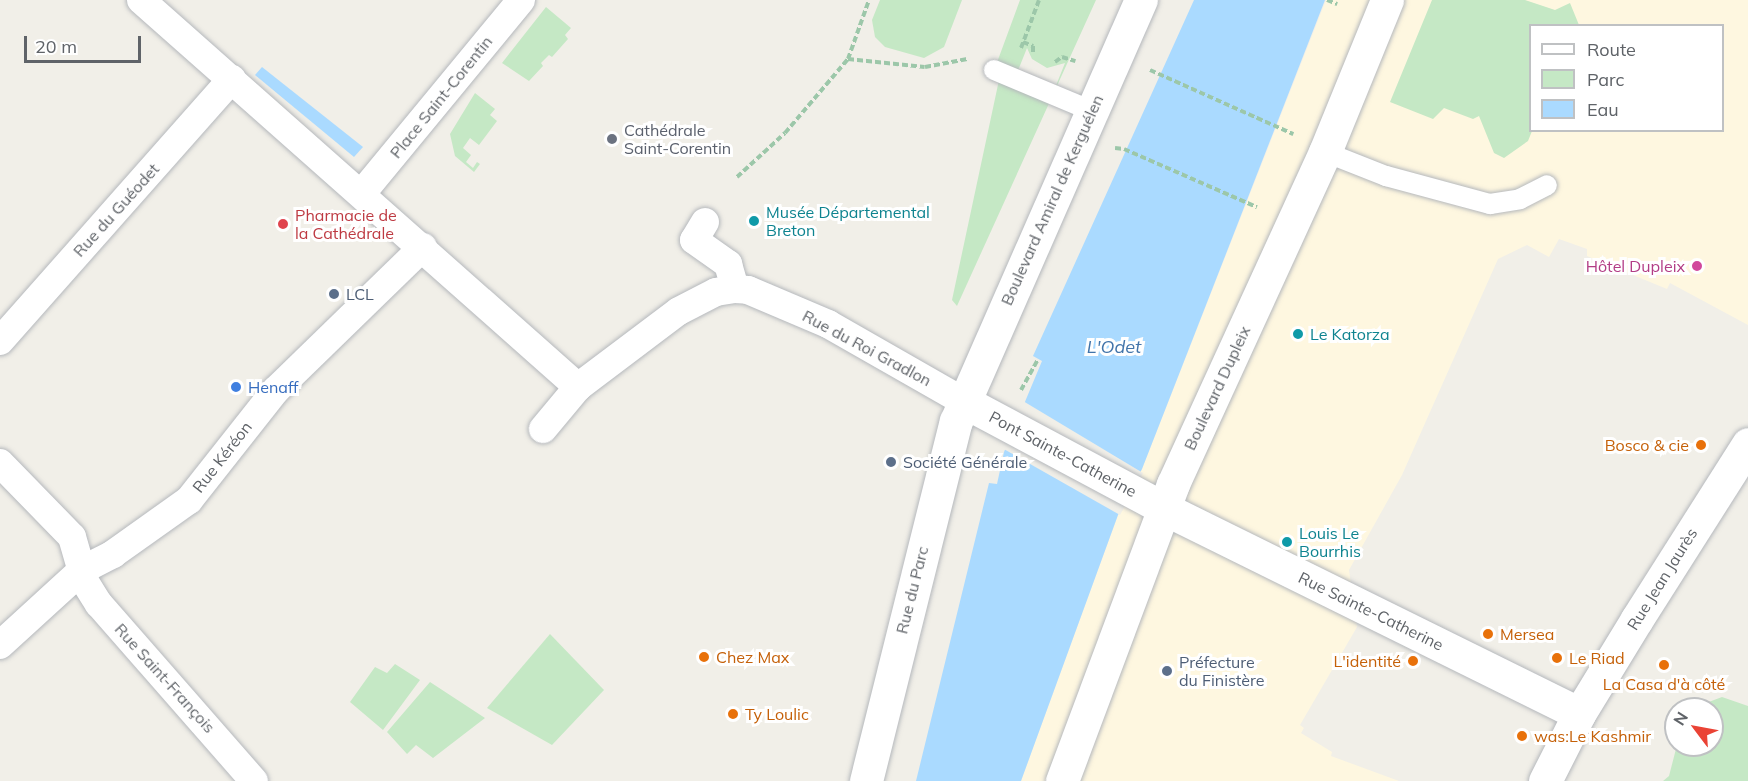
<!DOCTYPE html>
<html>
<head>
<meta charset="utf-8">
<style>
	body { margin:0 }
	#map { position:relative; width:1748px; height:781px; overflow:hidden; background:#f1efe8; font-family:Mulish,sans-serif }
	div>[style] { position:absolute }
	.commercial>* { inset:0; background:#fef7e0 }
	.green>* { inset:0; background:#c5e8c5 }
	.water>* { inset:0; background:#aadaff }
	.pier>* { inset:0; background:#f1efe8 }
	.path>* { height:4px; margin-top:-2px; transform-origin:0; background:repeating-linear-gradient(90deg,#9cc7a9 0 6px,transparent 0 9px) }
	.roads { filter:drop-shadow(0 0 2px #b5b8bc) drop-shadow(0 0 2px #b5b8bc) }
	.service>* { height:20px; margin:-10px; padding:0 10px; transform-origin:10px; border-radius:10px; background:#fff }
	.pedestrian>* { height:28px; margin:-14px; padding:0 14px; transform-origin:14px; border-radius:14px; background:#fff }
	.minor>* { height:33px; margin:-16.5px; padding:0 16.5px; transform-origin:16.5px; border-radius:16.5px; background:#fff }
	.tertiary>* { height:33px; margin:-16.5px; padding:0 16.5px; transform-origin:16.5px; border-radius:16.5px; background:#fff }
	.secondary>* { height:33px; margin:-16.5px; padding:0 16.5px; transform-origin:16.5px; border-radius:16.5px; background:#fff }
	.dots>* { width:16px; height:16px; translate:-50% -50%; box-sizing:border-box; border:3px solid #fff; border-radius:50% }
	span { translate:-50% -50%; white-space:nowrap; text-align:center; line-height:1.15; -webkit-text-stroke:6px #fff; paint-order:stroke }
	.street-label { font-size:16px; color:#5f6368 }
	.worship-label { font-size:16px; color:#5b616d }
	.left { translate:0 -50%; text-align:left }
	.culture-label { font-size:16px; color:#0d838f }
	.health-label { font-size:16px; color:#be3a42 }
	.hotel-label { font-size:16px; color:#b23c85 }
	.right { translate:-100% -50%; text-align:right }
	.service-label { font-size:16px; color:#4e5e75 }
	.shop-label { font-size:16px; color:#366cbe }
	.food-label { font-size:16px; color:#c56008 }
	.water-label { font-size:18px; color:#4174aa; font-style:italic }
	.legend { position:absolute; left:1529px; top:24px; width:195px; height:108px; box-sizing:border-box; background:#fff; border:2px solid #bfc1c3; margin:0; padding:8px 10px; list-style:none; font-size:18px; color:#5f6368 }
	.legend li { display:flex; align-items:center; gap:12px; height:30px }
	.legend b { width:30px; border:2px solid #bfc1c3 }
	.north { position:absolute; left:1664px; top:697px; width:60px; height:60px; box-sizing:border-box; background:#fff; border:2px solid #bfc1c3; border-radius:50%; rotate:302deg; font-size:16px; font-weight:700; line-height:24px; text-align:center; color:#5f6368 }
	.north::after { content:''; display:block; margin:auto; width:21px; height:27px; background:#ea4335; clip-path:polygon(50% 0,100% 100%,50% 72%,0 100%) }
	.scale { position:absolute; left:24px; top:36px; width:117px; height:27px; box-sizing:border-box; border:3px solid #5f6368; border-top:0; padding-left:8px; font-size:18px; line-height:21px; white-space:nowrap; color:#5f6368; -webkit-text-stroke:4px #fff; paint-order:stroke }
</style>
</head>
<body>
<div id="map">
	<div class="commercial">
		<div style="clip-path:polygon(evenodd,1326px 0,1748px 0,1748px 325px,1670px 283px,1667px 289px,1587px 256px,1587px 249px,1559px 239px,1549px 257px,1527px 245px,1498px 259px,1402px 475px,1349px 570px,1357px 627px,1300px 725px,1304px 728px,1301px 733px,1332px 752px,1331px 756px,1399px 781px,1021px 781px,1118px 515px,1142px 469px,1326px 0,1530px 26px,1722px 26px,1722px 130px,1530px 130px,1530px 26px)"></div>
	</div>
	<div class="green">
		<div style="clip-path:polygon(880px 0,962px 0,944px 47px,924px 58px,885px 47px,875px 37px,872px 20px)"></div>
		<div style="clip-path:polygon(evenodd,1020px 0,1096px 0,957px 306px,952px 300px,999px 80px,992px 76px,1020px 0,1027px 48px,1032px 59px,1047px 68px,1065px 63px,1055px 88px,1017px 73px,1027px 48px)"></div>
		<div style="clip-path:polygon(1432px 0,1525px 0,1555px 10px,1570px 3px,1579px 25px,1530px 26px,1532px 131px,1528px 141px,1504px 158px,1494px 153px,1479px 116px,1473px 119px,1444px 108px,1433px 119px,1390px 102px)"></div>
		<div style="clip-path:polygon(546px 7px,571px 28px,565px 35px,568px 39px,552px 57px,549px 55px,541px 63px,543px 66px,529px 81px,502px 63px)"></div>
		<div style="clip-path:polygon(475px 93px,495px 109px,490px 115px,497px 121px,479px 145px,470px 138px,463px 148px,471px 155px,466px 162px,473px 168px,477px 162px,480px 164px,474px 172px,455px 156px,450px 134px)"></div>
		<div style="clip-path:polygon(550px 634px,604px 690px,552px 745px,487px 708px)"></div>
		<div style="clip-path:polygon(395px 664px,420px 680px,383px 730px,350px 702px,375px 667px,387px 673px)"></div>
		<div style="clip-path:polygon(430px 682px,485px 718px,433px 758px,416px 745px,407px 754px,387px 732px)"></div>
		<div style="clip-path:polygon(1722px 697px,1748px 706px,1748px 781px,1663px 781px,1669px 776px,1677px 745px,1712px 745px,1712px 709px,1702px 709px,1706px 703px)"></div>
	</div>
	<div class="water">
		<div style="clip-path:polygon(1194px 0,1325px 0,1142px 469px,1118px 515px,1021px 781px,916px 781px,989px 483px,997px 484px,1004px 452px,1042px 361px,1033px 356px)"></div>
		<div style="clip-path:polygon(262px 67px,363px 147px,354px 157px,255px 75px)"></div>
	</div>
	<div class="pier">
		<div style="clip-path:polygon(1023px 401px,1143px 473px,1120px 515px,1002px 448px)"></div>
	</div>
	<div class="path">
		<div style="left:1327px;top:0;width:11px;rotate:22deg"></div>
		<div style="left:1023px;top:42px;width:11px;rotate:22deg"></div>
		<div style="left:1033px;top:46px;width:6px;rotate:90deg"></div>
		<div style="left:1021px;top:48px;width:51px;rotate:-69.4deg"></div>
		<div style="left:848px;top:59px;width:63px;rotate:-70.4deg"></div>
		<div style="left:1055px;top:62px;width:9px;rotate:-36deg"></div>
		<div style="left:1062px;top:57px;width:14px;rotate:17deg"></div>
		<div style="left:1150px;top:70px;width:157px;rotate:24.1deg"></div>
		<div style="left:1115px;top:148px;width:9px;rotate:6deg"></div>
		<div style="left:1124px;top:149px;width:145px;rotate:23.6deg"></div>
		<div style="left:737px;top:177px;width:65px;rotate:-42.5deg"></div>
		<div style="left:785px;top:133px;width:97px;rotate:-49.6deg"></div>
		<div style="left:848px;top:59px;width:77px;rotate:5.9deg"></div>
		<div style="left:925px;top:67px;width:43px;rotate:-10.8deg"></div>
		<div style="left:1021px;top:390px;width:35px;rotate:-61deg"></div>
	</div>
	<div class="roads">
		<div class="service">
			<div style="left:994px;top:70px;width:106px;rotate:22.7deg"></div>
			<div style="left:1325px;top:152px;width:66px;rotate:21.5deg"></div>
			<div style="left:1386px;top:176px;width:108px;rotate:15.1deg"></div>
			<div style="left:1490px;top:204px;width:30px;rotate:-9deg"></div>
			<div style="left:1520px;top:199px;width:30px;rotate:-27deg"></div>
		</div>
		<div class="pedestrian">
			<div style="left:141px;top:0;width:584px;rotate:41.53deg"></div>
			<div style="left:578px;top:387px;width:126px;rotate:-37deg"></div>
			<div style="left:679px;top:311px;width:42px;rotate:-27.2deg"></div>
			<div style="left:716px;top:292px;width:19px;rotate:-9deg"></div>
			<div style="left:735px;top:289px;width:13px;rotate:4deg"></div>
			<div style="left:748px;top:290px;width:87px;rotate:23deg"></div>
			<div style="left:828px;top:324px;width:155px;rotate:29.7deg"></div>
			<div style="left:362px;top:193px;width:250px;rotate:-50.5deg"></div>
			<div style="left:705px;top:222px;width:21px;rotate:121deg"></div>
			<div style="left:694px;top:240px;width:42px;rotate:35.2deg"></div>
			<div style="left:728px;top:264px;width:26px;rotate:74deg"></div>
			<div style="left:0;top:341px;width:350px;rotate:-48.5deg"></div>
			<div style="left:543px;top:429px;width:55px;rotate:-50.2deg"></div>
			<div style="left:0;top:463px;width:103px;rotate:45.8deg"></div>
			<div style="left:72px;top:537px;width:47px;rotate:73.9deg"></div>
			<div style="left:85px;top:582px;width:26px;rotate:58deg"></div>
			<div style="left:99px;top:604px;width:235px;rotate:48.8deg"></div>
			<div style="left:0;top:645px;width:111px;rotate:-42.4deg"></div>
			<div style="left:82px;top:570px;width:35px;rotate:-27deg"></div>
			<div style="left:113px;top:554px;width:93px;rotate:-35.4deg"></div>
			<div style="left:189px;top:500px;width:140px;rotate:-51.7deg"></div>
			<div style="left:276px;top:390px;width:205px;rotate:-44.2deg"></div>
		</div>
		<div class="minor">
			<div style="left:1163px;top:508px;width:464px;rotate:26.3deg"></div>
		</div>
		<div class="tertiary">
			<div style="left:963px;top:401px;width:227px;rotate:28.1deg"></div>
			<div style="left:1545px;top:781px;width:75px;rotate:-63.1deg"></div>
			<div style="left:1579px;top:714px;width:111px;rotate:-58.6deg"></div>
			<div style="left:1637px;top:619px;width:207px;rotate:-57.6deg"></div>
		</div>
		<div class="secondary">
			<div style="left:866px;top:781px;width:371px;rotate:-76deg"></div>
			<div style="left:956px;top:421px;width:460px;rotate:-66.3deg"></div>
			<div style="left:1062px;top:781px;width:317px;rotate:-69.5deg"></div>
			<div style="left:1173px;top:484px;width:365px;rotate:-65.4deg"></div>
			<div style="left:1325px;top:152px;width:164px;rotate:-67.8deg"></div>
		</div>
	</div>
	<div class="dots">
		<div style="left:612px;top:139px;background:#6b7280"></div>
		<div style="left:754px;top:221px;background:#0f9aa8"></div>
		<div style="left:283px;top:224px;background:#e0444e"></div>
		<div style="left:1697px;top:266px;background:#d1479c"></div>
		<div style="left:334px;top:294px;background:#5c6f8a"></div>
		<div style="left:1298px;top:334px;background:#0f9aa8"></div>
		<div style="left:236px;top:387px;background:#3f7fe0"></div>
		<div style="left:1701px;top:445px;background:#e8710a"></div>
		<div style="left:891px;top:462px;background:#5c6f8a"></div>
		<div style="left:1287px;top:542px;background:#0f9aa8"></div>
		<div style="left:1488px;top:634px;background:#e8710a"></div>
		<div style="left:704px;top:657px;background:#e8710a"></div>
		<div style="left:1557px;top:658px;background:#e8710a"></div>
		<div style="left:1413px;top:661px;background:#e8710a"></div>
		<div style="left:1664px;top:665px;background:#e8710a"></div>
		<div style="left:1167px;top:671px;background:#5c6f8a"></div>
		<div style="left:733px;top:714px;background:#e8710a"></div>
		<div style="left:1522px;top:736px;background:#e8710a"></div>
	</div>
	<div class="street-label">
		<span style="left:441px;top:97px;rotate:-51deg">Place Saint-Corentin</span>
		<span style="left:1052px;top:200px;rotate:-66deg">Boulevard Amiral de Kerguélen</span>
		<span style="left:116px;top:210px;rotate:-48deg">Rue du Guéodet</span>
		<span style="left:867px;top:348px;rotate:28deg">Rue du Roi Gradlon</span>
		<span style="left:1217px;top:388px;rotate:-65deg">Boulevard Dupleix</span>
		<span style="left:1063px;top:454px;rotate:28deg">Pont Sainte-Catherine</span>
		<span style="left:222px;top:457px;rotate:-52deg">Rue Kéréon</span>
		<span style="left:1662px;top:579px;rotate:-58deg">Rue Jean Jaurès</span>
		<span style="left:912px;top:590px;rotate:-76deg">Rue du Parc</span>
		<span style="left:1371px;top:611px;rotate:26deg">Rue Sainte-Catherine</span>
		<span style="left:165px;top:678px;rotate:48deg">Rue Saint-François</span>
	</div>
	<div class="worship-label">
		<span class="left" style="left:624px;top:139px">Cathédrale<br>Saint-Corentin</span>
	</div>
	<div class="culture-label">
		<span class="left" style="left:766px;top:221px">Musée Départemental<br>Breton</span>
		<span class="left" style="left:1310px;top:334px">Le Katorza</span>
		<span class="left" style="left:1299px;top:542px">Louis Le<br>Bourrhis</span>
	</div>
	<div class="health-label">
		<span class="left" style="left:295px;top:224px">Pharmacie de<br>la Cathédrale</span>
	</div>
	<div class="hotel-label">
		<span class="right" style="left:1685px;top:266px">Hôtel Dupleix</span>
	</div>
	<div class="service-label">
		<span class="left" style="left:346px;top:294px">LCL</span>
		<span class="left" style="left:903px;top:462px">Société Générale</span>
		<span class="left" style="left:1179px;top:671px">Préfecture<br>du Finistère</span>
	</div>
	<div class="shop-label">
		<span class="left" style="left:248px;top:387px">Henaff</span>
	</div>
	<div class="food-label">
		<span class="right" style="left:1689px;top:445px">Bosco &amp; cie</span>
		<span class="left" style="left:1500px;top:634px">Mersea</span>
		<span class="left" style="left:716px;top:657px">Chez Max</span>
		<span class="left" style="left:1569px;top:658px">Le Riad</span>
		<span class="right" style="left:1401px;top:661px">L'identité</span>
		<span style="left:1664px;top:684px">La Casa d'à côté</span>
		<span class="left" style="left:745px;top:714px">Ty Loulic</span>
		<span class="left" style="left:1534px;top:736px">was:Le Kashmir</span>
	</div>
	<div class="water-label">
		<span style="left:1114px;top:347px">L'Odet</span>
	</div>
	<ul class="legend">
	<li><b style="height:8px;background:#fff"></b>Route</li>
	<li><b style="height:16px;background:#c5e8c5"></b>Parc</li>
	<li><b style="height:16px;background:#aadaff"></b>Eau</li>
	</ul>
	<div class="north">N</div>
	<div class="scale">20 m</div>
</div>
</body>
</html>
